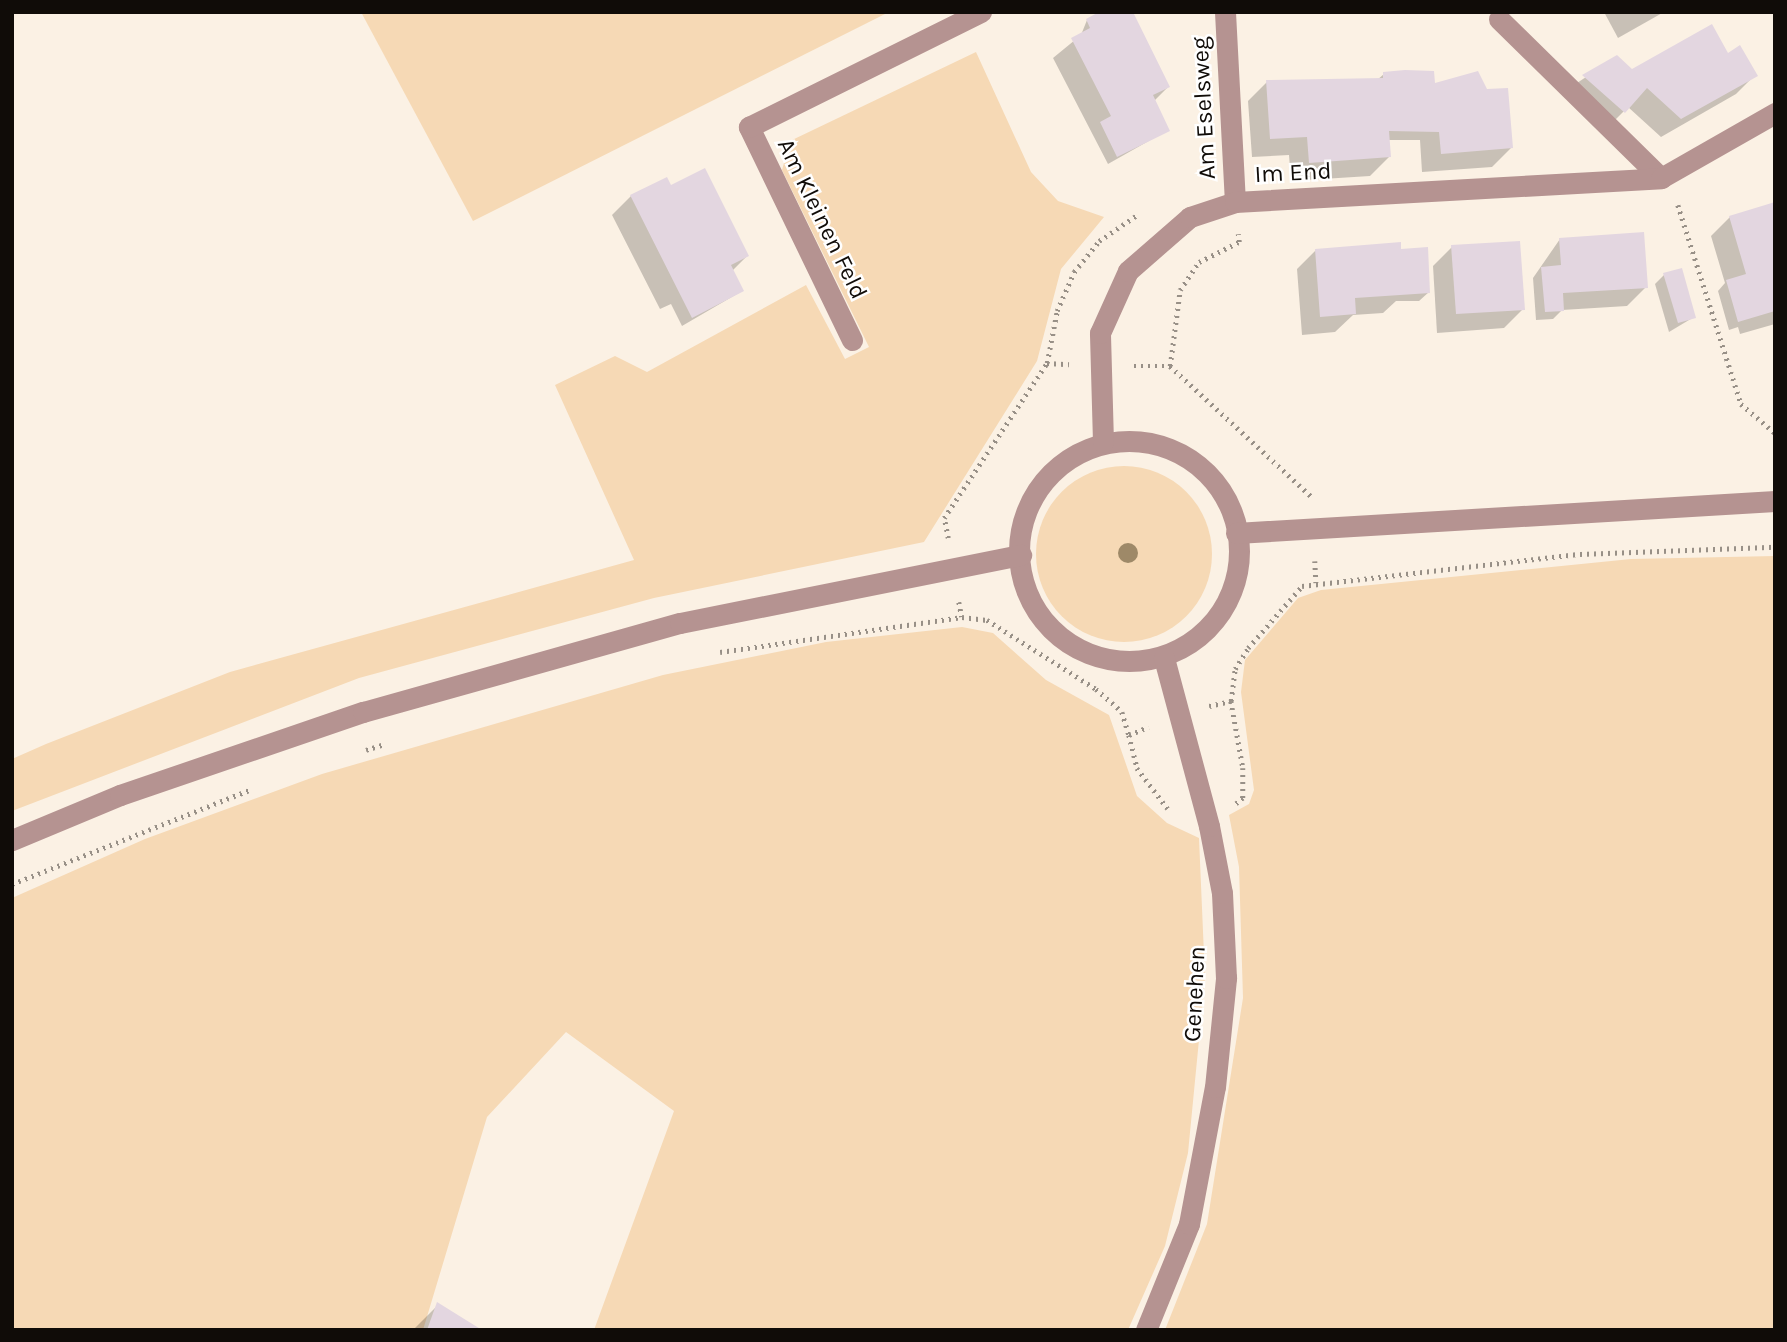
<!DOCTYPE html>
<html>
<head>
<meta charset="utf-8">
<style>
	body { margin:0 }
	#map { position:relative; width:1787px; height:1342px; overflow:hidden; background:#fbf1e4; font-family:Karla,sans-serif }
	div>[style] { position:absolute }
	.green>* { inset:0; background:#f6d9b5 }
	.round { border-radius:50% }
	.shadow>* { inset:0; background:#0003 }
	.building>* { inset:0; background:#e3d6e0 }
	.path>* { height:4.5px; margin-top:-2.25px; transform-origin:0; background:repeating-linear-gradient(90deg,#989087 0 2px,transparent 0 7px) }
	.minor>* { height:21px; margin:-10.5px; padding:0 10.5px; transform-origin:10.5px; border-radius:10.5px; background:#b59391 }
	.minor>.ring { margin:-10.5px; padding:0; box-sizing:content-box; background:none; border:21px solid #b59391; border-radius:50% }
	.trees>* { width:20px; height:20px; margin:-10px; border-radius:50%; background:#9e8968 }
	span { translate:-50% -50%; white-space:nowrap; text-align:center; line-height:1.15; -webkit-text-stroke:5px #fff; paint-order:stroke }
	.street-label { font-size:24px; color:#100c08 }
	.frame { position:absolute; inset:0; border:14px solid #100c08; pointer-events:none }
</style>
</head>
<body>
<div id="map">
	<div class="green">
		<div style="clip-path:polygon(361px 12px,889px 12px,473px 221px)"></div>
		<div style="clip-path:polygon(976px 52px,1031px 172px,1058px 201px,1104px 217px,1061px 269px,1037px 361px,924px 542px,654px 598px,359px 678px,12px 811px,12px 759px,46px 744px,230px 672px,634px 560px,555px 385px,615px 356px,647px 372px,806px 285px,845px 359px,869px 347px,782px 170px,790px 141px)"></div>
		<div class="round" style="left:1036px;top:466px;width:176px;height:176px"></div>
		<div style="clip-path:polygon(1775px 556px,1775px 1330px,1165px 1330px,1207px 1224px,1243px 998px,1239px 867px,1229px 815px,1249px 804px,1254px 790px,1241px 692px,1245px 660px,1298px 598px,1321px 590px,1631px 559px)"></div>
		<div style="clip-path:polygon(962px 627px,993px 633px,1046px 680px,1109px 715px,1137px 796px,1167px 823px,1199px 838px,1205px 978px,1188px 1153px,1165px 1246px,1128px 1330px,594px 1330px,674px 1111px,566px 1032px,487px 1117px,423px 1330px,12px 1330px,12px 898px,145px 839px,322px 774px,663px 675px,826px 642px)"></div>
	</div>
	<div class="shadow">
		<div style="clip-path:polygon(1604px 12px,1664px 12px,1618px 38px)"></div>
		<div style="clip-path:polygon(1087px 20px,1168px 87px,1154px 101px,1168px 130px,1108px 164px,1053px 58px,1081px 35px)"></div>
		<div style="clip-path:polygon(1727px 55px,1755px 75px,1736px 94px,1661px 137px,1628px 107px,1614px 121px,1574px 85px,1616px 57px,1630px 72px)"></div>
		<div style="clip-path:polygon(1384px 74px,1434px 88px,1486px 91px,1511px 148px,1492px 167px,1422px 172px,1420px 140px,1388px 140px,1389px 157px,1370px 176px,1291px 181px,1289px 155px,1252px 157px,1248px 101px,1267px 82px,1377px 80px)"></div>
		<div style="clip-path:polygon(670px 187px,747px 256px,732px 271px,742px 291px,682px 326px,671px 304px,660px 309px,612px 215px,631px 196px)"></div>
		<div style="clip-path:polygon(1775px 204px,1775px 324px,1740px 334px,1738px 327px,1729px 330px,1718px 291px,1725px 283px,1711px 236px,1730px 217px)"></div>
		<div style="clip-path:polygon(1560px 239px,1646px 287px,1627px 306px,1562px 310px,1553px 319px,1536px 320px,1533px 278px)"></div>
		<div style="clip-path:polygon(1452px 247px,1523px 309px,1504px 328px,1437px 333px,1433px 266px)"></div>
		<div style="clip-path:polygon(1316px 250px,1400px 251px,1429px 292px,1419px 301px,1396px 301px,1383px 313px,1353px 315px,1335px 332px,1302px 335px,1297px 269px)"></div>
		<div style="clip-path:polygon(1664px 275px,1694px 317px,1669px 332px,1655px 284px)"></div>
		<div style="clip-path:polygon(438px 1305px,479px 1330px,413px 1330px)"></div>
	</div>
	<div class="building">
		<div style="clip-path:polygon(1099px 12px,1133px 12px,1170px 87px,1153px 95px,1170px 131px,1117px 157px,1100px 122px,1111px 116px,1071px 38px,1090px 28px,1086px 19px)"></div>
		<div style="clip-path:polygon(1712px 24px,1728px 53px,1740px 45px,1758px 76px,1681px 119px,1647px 88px,1625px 113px,1582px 75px,1617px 55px,1632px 69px)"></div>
		<div style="clip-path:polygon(1405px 70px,1434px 71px,1435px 83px,1478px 71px,1487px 89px,1508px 88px,1513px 148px,1441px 154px,1439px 132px,1389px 131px,1391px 157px,1309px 163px,1307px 137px,1270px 139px,1266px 80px,1383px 78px,1383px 72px)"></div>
		<div style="clip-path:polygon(705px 168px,749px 256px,731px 265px,744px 291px,692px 318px,630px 195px,667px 177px,671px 185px)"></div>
		<div style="clip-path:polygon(1775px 202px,1775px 311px,1738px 322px,1726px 280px,1746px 274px,1729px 216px)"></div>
		<div style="clip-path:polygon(1644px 232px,1648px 288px,1563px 293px,1564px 311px,1545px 312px,1541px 267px,1561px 265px,1559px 238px)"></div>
		<div style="clip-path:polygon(1520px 241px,1525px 310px,1456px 314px,1451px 245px)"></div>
		<div style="clip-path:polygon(1401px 242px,1401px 249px,1428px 247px,1430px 293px,1355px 298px,1356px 314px,1320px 317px,1315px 249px)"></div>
		<div style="clip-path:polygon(1682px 268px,1696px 318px,1678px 323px,1663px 273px)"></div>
		<div style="clip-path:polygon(437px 1302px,482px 1330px,427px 1330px)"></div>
	</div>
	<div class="path">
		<div style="left:1678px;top:205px;width:209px;rotate:72.4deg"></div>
		<div style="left:1741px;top:404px;width:45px;rotate:40.5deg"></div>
		<div style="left:1047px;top:363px;width:53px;rotate:-79.1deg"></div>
		<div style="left:1057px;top:311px;width:43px;rotate:-66.4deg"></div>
		<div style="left:1074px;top:272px;width:40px;rotate:-51deg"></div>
		<div style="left:1099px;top:241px;width:46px;rotate:-34.4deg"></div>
		<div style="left:1134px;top:366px;width:36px"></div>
		<div style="left:1170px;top:366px;width:192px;rotate:42.7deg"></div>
		<div style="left:1170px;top:366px;width:77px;rotate:-82.5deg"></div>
		<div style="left:1180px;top:290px;width:34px;rotate:-56deg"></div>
		<div style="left:1199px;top:262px;width:45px;rotate:-26.6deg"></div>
		<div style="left:1239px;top:242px;width:8px;rotate:-97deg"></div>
		<div style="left:948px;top:538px;width:20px;rotate:-101deg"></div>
		<div style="left:944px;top:518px;width:186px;rotate:-56.4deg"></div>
		<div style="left:1047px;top:363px;width:22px;rotate:3deg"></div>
		<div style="left:1315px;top:561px;width:22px;rotate:87deg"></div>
		<div style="left:959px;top:602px;width:15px;rotate:79deg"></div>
		<div style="left:962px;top:617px;width:25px;rotate:7deg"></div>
		<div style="left:987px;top:620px;width:129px;rotate:32.3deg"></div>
		<div style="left:1096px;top:689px;width:35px;rotate:41deg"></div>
		<div style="left:1122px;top:712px;width:24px;rotate:73deg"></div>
		<div style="left:1129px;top:735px;width:21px;rotate:-23deg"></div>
		<div style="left:720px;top:652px;width:245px;rotate:-8.2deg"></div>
		<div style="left:1231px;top:701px;width:68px;rotate:79.8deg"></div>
		<div style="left:1243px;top:768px;width:30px;rotate:90deg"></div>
		<div style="left:1243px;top:798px;width:9px;rotate:139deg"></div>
		<div style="left:1209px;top:706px;width:23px;rotate:-13deg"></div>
		<div style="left:1231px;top:701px;width:32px;rotate:-83deg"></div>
		<div style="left:1235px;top:669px;width:25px;rotate:-58deg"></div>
		<div style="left:1248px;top:648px;width:82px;rotate:-48.9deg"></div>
		<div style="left:1302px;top:586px;width:280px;rotate:-6.6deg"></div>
		<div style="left:1580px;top:554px;width:195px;rotate:-2.1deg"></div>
		<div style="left:1129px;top:735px;width:34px;rotate:76deg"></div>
		<div style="left:1137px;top:768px;width:51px;rotate:52.9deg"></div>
		<div style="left:366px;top:750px;width:20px;rotate:-18deg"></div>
		<div style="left:12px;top:884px;width:255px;rotate:-21.6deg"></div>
	</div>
	<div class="minor">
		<div style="left:1225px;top:12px;width:190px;rotate:87deg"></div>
		<div style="left:1499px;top:19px;width:227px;rotate:44.5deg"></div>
		<div style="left:852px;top:340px;width:237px;rotate:-115.8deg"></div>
		<div style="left:749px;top:127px;width:259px;rotate:-26.4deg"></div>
		<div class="ring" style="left:1019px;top:441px;width:199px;height:199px"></div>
		<div style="left:1103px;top:442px;width:109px;rotate:-91.6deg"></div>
		<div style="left:1100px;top:333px;width:68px;rotate:-65.7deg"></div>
		<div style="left:1128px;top:271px;width:82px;rotate:-41.1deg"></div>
		<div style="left:1190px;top:217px;width:47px;rotate:-18.4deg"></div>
		<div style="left:1235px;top:202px;width:427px;rotate:-3.2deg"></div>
		<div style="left:1661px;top:178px;width:131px;rotate:-29.7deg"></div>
		<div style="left:1236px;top:533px;width:540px;rotate:-3.4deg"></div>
		<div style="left:12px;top:840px;width:117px;rotate:-22.6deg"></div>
		<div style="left:120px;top:795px;width:257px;rotate:-18.9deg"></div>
		<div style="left:363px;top:712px;width:329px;rotate:-15.7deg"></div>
		<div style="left:680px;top:623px;width:348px;rotate:-11.3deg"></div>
		<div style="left:1146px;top:1330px;width:114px;rotate:-67.9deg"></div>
		<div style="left:1189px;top:1224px;width:139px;rotate:-79.3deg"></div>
		<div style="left:1215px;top:1087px;width:110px;rotate:-84.2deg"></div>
		<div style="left:1226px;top:978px;width:85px;rotate:-92.7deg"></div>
		<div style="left:1222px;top:893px;width:68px;rotate:-101deg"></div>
		<div style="left:1209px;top:826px;width:174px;rotate:-105deg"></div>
	</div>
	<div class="trees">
		<div style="left:1128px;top:553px"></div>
	</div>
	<div class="street-label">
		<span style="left:1204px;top:108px;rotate:-93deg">Am Eselsweg</span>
		<span style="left:1293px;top:173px;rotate:-3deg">Im End</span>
		<span style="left:822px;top:219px;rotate:64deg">Am Kleinen Feld</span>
		<span style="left:1195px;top:994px;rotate:-87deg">Genehen</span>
	</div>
	<div class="frame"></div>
</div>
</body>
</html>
